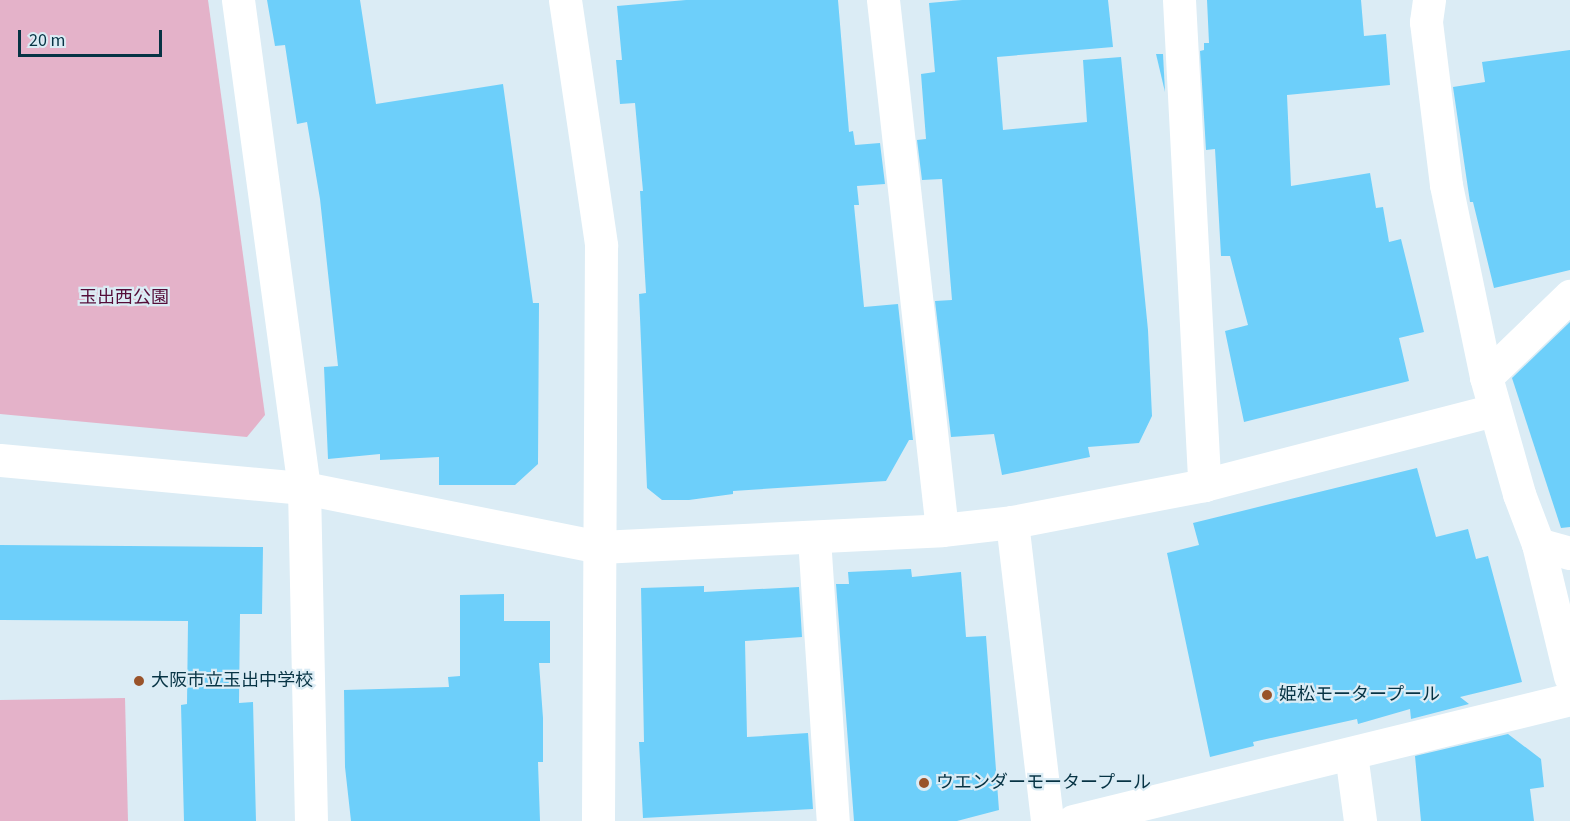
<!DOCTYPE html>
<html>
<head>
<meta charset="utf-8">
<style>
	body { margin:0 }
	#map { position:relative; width:1570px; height:821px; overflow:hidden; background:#dbecf5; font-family:"Source Sans 3","Noto Sans JP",sans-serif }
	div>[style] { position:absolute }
	.green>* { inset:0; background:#e4b2c9 }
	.building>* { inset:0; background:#6dcffa }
	.street>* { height:33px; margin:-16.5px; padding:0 16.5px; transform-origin:16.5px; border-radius:16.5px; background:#fff }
	.secondary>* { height:33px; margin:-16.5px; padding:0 16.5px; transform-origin:16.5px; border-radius:16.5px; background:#fff }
	.dots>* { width:16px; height:16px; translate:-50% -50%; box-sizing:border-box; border:3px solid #dbecf5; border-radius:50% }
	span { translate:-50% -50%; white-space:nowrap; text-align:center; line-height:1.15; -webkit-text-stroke:4.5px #dbecf5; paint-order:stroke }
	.park-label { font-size:18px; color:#550d39 }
	.poi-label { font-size:18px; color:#063344 }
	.left { translate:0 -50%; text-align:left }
	.scale { position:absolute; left:18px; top:30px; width:144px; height:27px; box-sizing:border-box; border:3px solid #063344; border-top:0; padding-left:8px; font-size:18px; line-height:21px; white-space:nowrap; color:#063344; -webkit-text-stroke:4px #dbecf5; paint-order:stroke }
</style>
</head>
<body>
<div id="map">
	<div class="green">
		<div style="clip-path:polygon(0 0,208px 0,265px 415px,247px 437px,0 414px)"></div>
		<div style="clip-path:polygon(125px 698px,128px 821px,0 821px,0 700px)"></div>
	</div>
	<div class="building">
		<div style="clip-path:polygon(267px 0,360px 0,376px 104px,503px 84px,533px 303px,539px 303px,538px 464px,515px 485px,439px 485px,439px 457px,380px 460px,380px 454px,328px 459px,324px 367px,338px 366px,320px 199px,307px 122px,297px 124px,285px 45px,275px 46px)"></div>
		<div style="clip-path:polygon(686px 0,838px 0,849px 132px,853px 131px,855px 145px,880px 143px,885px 184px,857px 186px,859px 205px,854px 205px,864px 307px,898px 304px,913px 440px,909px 440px,886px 481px,733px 491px,733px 494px,689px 500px,662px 500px,647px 488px,639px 294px,646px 293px,640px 191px,643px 191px,635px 103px,620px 104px,616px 60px,622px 60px,617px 6px)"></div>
		<div style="clip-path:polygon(962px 0,1108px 0,1113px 47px,997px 57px,1003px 130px,1087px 122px,1083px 60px,1121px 57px,1148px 330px,1152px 416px,1139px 443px,1088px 447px,1090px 457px,1002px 475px,994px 434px,951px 437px,935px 301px,952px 300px,942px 179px,922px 180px,917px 140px,926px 139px,921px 74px,935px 72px,929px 3px)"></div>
		<div style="clip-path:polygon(1207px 0,1361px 0,1364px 36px,1386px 34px,1390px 85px,1287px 95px,1291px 186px,1370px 173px,1376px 208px,1383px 207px,1389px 242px,1401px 239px,1424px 332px,1399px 338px,1409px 381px,1244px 422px,1225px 331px,1248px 325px,1230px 256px,1221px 256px,1215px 149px,1206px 150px,1200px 51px,1204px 50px,1204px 43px,1209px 43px)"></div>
		<div style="clip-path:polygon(1570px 50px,1570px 270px,1494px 288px,1473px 202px,1470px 202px,1453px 87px,1485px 82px,1482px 62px)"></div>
		<div style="clip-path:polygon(1156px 54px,1163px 54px,1165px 92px)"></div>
		<div style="clip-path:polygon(1570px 322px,1570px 527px,1561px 528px,1512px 378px)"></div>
		<div style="clip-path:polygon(1417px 468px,1436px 537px,1468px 529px,1476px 559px,1488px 556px,1522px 682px,1460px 697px,1469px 704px,1411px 719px,1410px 709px,1358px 724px,1357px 719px,1253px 742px,1254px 746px,1210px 757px,1167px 553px,1199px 545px,1193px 523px)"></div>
		<div style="clip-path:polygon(0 545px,263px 547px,262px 614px,240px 614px,239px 703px,253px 702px,256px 821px,184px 821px,181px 705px,187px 704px,188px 621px,0 620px)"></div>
		<div style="clip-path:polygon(911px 569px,912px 577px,961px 572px,966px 637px,986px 636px,999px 810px,957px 821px,854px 821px,836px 584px,849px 584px,848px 572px)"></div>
		<div style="clip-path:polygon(704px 586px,704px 592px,799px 587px,802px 637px,745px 641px,747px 737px,808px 733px,813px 809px,643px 818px,639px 742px,644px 742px,641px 588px)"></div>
		<div style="clip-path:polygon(504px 594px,504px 621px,550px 621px,550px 663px,539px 663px,543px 718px,543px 762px,538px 762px,540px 821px,351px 821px,345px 767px,344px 690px,449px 687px,448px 677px,460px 676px,460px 595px)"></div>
		<div style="clip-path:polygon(1508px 734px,1541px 759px,1544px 787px,1530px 789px,1534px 821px,1421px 821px,1415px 756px)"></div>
	</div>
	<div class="street">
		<div style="left:238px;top:0;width:492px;rotate:82.3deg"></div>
		<div style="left:304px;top:488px;width:333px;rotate:88.8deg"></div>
		<div style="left:883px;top:0;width:533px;rotate:83.65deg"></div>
		<div style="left:1179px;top:0;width:486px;rotate:87deg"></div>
		<div style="left:1429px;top:0;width:22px;rotate:98deg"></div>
		<div style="left:1426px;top:22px;width:164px;rotate:83deg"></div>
		<div style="left:1446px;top:185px;width:196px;rotate:78.2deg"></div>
		<div style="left:1486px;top:377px;width:122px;rotate:74.2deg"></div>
		<div style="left:1519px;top:494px;width:53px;rotate:69.2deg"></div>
		<div style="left:1538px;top:544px;width:136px;rotate:76.4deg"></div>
		<div style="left:1486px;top:377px;width:117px;rotate:-44deg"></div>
		<div style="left:1012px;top:522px;width:196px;rotate:-10.9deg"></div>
		<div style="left:1204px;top:485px;width:299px;rotate:-14.5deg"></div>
		<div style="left:814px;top:538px;width:284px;rotate:86.2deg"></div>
		<div style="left:1538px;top:544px;width:33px;rotate:16deg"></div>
		<div style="left:1351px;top:754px;width:68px;rotate:82.3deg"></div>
	</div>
	<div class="secondary">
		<div style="left:565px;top:0;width:248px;rotate:81.6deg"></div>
		<div style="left:601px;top:245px;width:576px;rotate:90.3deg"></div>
		<div style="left:0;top:460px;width:305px;rotate:5.3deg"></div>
		<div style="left:304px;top:488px;width:302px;rotate:11.3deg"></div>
		<div style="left:600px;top:547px;width:342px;rotate:-2.8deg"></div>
		<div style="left:942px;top:530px;width:70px;rotate:-6.5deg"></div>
		<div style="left:1012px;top:522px;width:301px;rotate:83.3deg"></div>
		<div style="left:1073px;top:821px;width:512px;rotate:-13.79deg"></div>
	</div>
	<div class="dots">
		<div style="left:139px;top:681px;background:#99532a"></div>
		<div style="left:1267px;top:695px;background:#99532a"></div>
		<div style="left:924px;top:783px;background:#99532a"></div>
	</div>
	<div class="park-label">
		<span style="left:124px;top:298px">玉出西公園</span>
	</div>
	<div class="poi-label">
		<span class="left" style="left:151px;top:681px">大阪市立玉出中学校</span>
		<span class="left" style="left:1279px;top:695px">姫松モータープール</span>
		<span class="left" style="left:936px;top:783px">ウエンダーモータープール</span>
	</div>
	<div class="scale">20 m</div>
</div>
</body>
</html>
